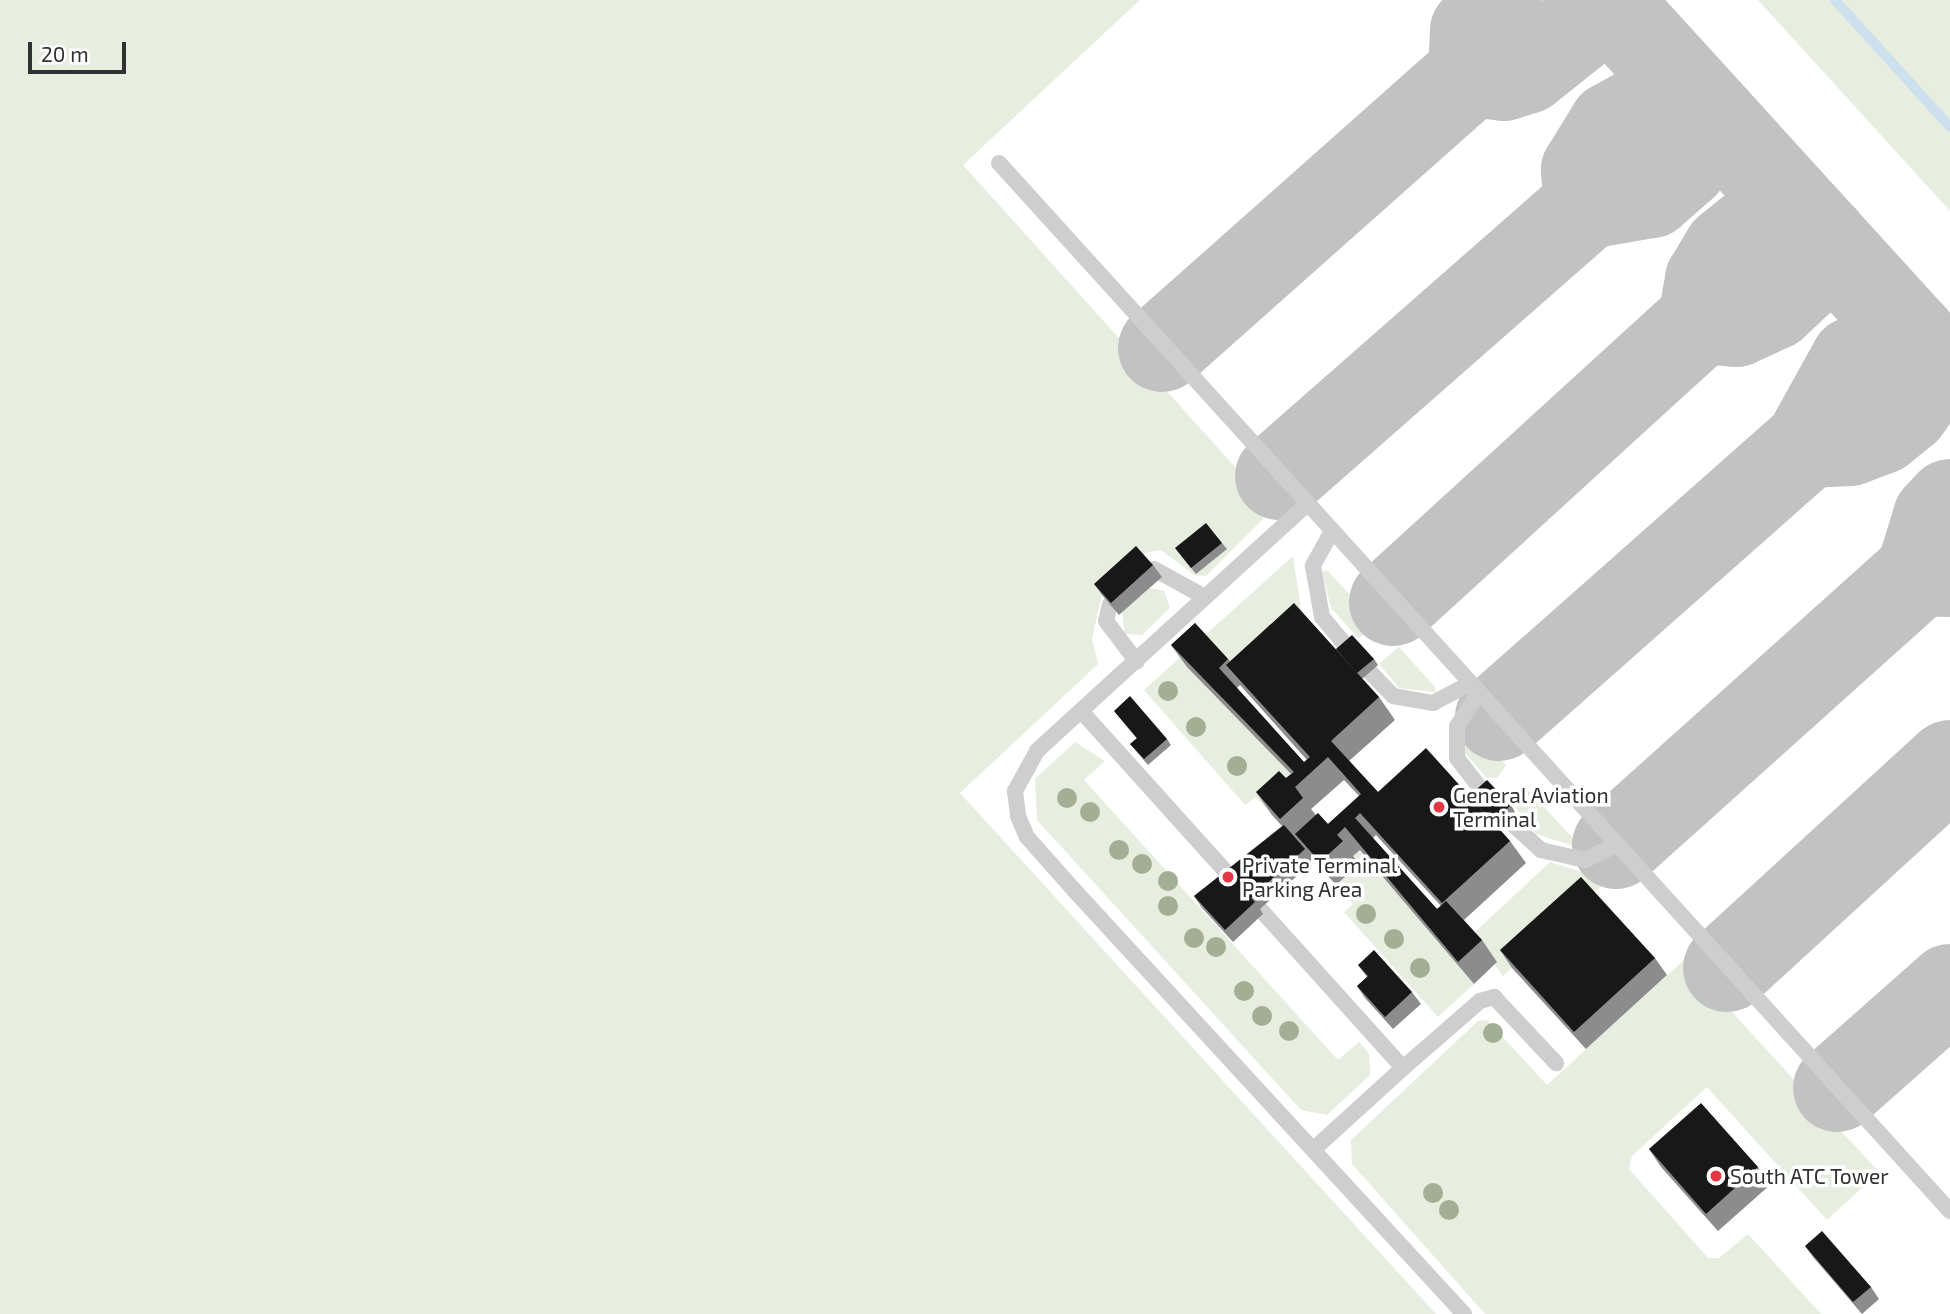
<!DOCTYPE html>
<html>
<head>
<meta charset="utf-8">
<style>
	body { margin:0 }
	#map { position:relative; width:1950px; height:1314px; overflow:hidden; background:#fff; font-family:"Exo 2",sans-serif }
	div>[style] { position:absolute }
	.green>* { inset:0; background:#e7eddf }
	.stream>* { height:10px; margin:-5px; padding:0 5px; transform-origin:5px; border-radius:5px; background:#cce0ed }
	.taxiway>* { height:88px; margin:-44px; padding:0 44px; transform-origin:44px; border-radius:44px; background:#c2c2c2 }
	.service>* { height:16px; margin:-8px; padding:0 8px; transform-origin:8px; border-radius:8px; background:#cecece }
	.trees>* { width:20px; height:20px; margin:-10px; border-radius:50%; background:#a2af95 }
	.wall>* { inset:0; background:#8c8c8c }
	.building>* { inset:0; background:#181818 }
	.dots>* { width:19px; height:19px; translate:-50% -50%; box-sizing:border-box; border:4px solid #fff; border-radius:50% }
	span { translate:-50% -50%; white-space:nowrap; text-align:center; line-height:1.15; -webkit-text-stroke:7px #fff; paint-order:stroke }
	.poi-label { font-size:21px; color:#313131 }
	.left { translate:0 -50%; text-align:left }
	.scale { position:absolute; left:28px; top:42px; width:98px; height:32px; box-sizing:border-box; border:4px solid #313131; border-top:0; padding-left:9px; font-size:21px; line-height:24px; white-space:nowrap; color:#313131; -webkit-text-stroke:5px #fff; paint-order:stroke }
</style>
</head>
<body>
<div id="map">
	<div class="green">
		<div style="clip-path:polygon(0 0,1140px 0,963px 165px,1254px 488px,1263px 501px,1263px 519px,1206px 576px,1194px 575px,1161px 550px,1148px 552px,1103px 590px,1092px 639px,1098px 664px,960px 793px,1436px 1314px,0 1314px)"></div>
		<div style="clip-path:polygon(1758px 0,1950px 0,1950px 211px)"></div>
		<div style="clip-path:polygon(1293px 556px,1302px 616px,1237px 674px,1187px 667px,1310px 794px,1295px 794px,1272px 815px,1256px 797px,1245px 805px,1144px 690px)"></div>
		<div style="clip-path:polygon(1327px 570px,1375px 622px,1359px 639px,1331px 608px,1322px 572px)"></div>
		<div style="clip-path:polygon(1150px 588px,1164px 591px,1170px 608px,1142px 635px,1125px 634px,1122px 612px)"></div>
		<div style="clip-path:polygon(1399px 647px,1435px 687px,1435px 692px,1399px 688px,1379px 664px)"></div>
		<div style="clip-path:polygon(1472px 728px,1506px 765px,1497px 778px,1486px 777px,1465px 753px,1466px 729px)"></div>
		<div style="clip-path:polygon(1075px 742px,1105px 761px,1084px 780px,1338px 1060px,1359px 1042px,1369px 1054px,1370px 1075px,1327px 1115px,1301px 1110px,1037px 820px,1035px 779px)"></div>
		<div style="clip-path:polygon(1528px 790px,1532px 794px,1583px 849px,1536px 834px,1512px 803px)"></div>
		<div style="clip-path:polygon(1360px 850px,1474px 984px,1438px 1017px,1344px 912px,1353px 904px,1336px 885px,1358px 864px,1352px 857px)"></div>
		<div style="clip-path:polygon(1550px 862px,1582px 872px,1601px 869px,1610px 878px,1503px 976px,1473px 934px)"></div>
		<div style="clip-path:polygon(1684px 960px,1879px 1172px,1827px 1220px,1707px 1087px,1632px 1156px,1629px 1169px,1708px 1258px,1719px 1258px,1748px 1234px,1821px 1314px,1485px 1314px,1352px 1164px,1351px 1140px,1478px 1021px,1487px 1020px,1547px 1085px)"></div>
	</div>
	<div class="stream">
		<div style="left:1835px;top:0;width:171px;rotate:47.8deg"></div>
	</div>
	<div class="taxiway">
		<div style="left:1498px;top:0;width:39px;rotate:128deg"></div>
		<div style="left:1474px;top:31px;width:42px;rotate:92.7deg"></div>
		<div style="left:1472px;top:73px;width:32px;rotate:7deg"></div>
		<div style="left:1504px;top:77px;width:23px;rotate:-18deg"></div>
		<div style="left:1526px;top:70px;width:69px;rotate:-38.5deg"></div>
		<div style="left:1580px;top:27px;width:31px;rotate:-59deg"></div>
		<div style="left:1606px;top:0;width:511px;rotate:47.7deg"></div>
		<div style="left:1588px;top:205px;width:64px;rotate:-9.9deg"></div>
		<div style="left:1651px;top:194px;width:44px;rotate:-41.3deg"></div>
		<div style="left:1684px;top:165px;width:56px;rotate:-60.3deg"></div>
		<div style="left:1702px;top:320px;width:34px;rotate:5deg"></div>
		<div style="left:1736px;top:323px;width:41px;rotate:-24.7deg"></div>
		<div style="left:1773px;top:306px;width:38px;rotate:-43deg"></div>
		<div style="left:1801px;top:280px;width:47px;rotate:-60.7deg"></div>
		<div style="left:1912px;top:336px;width:63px;rotate:156.7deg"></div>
		<div style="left:1854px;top:361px;width:95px;rotate:119deg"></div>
		<div style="left:1808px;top:444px;width:42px;rotate:-2.7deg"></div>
		<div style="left:1850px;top:442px;width:33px;rotate:-21deg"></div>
		<div style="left:1881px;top:430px;width:32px;rotate:-39deg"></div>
		<div style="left:1906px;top:410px;width:55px;rotate:-56deg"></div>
		<div style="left:1162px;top:348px;width:414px;rotate:-41.6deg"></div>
		<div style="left:1279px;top:476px;width:411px;rotate:-41.3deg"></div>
		<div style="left:1588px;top:205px;width:35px;rotate:-95deg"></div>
		<div style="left:1585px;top:170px;width:52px;rotate:-58.5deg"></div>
		<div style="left:1612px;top:126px;width:82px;rotate:-29.1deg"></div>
		<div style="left:1950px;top:503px;width:19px;rotate:133deg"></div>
		<div style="left:1937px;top:517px;width:58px;rotate:107.2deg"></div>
		<div style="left:1920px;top:572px;width:30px;rotate:2deg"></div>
		<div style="left:1393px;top:602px;width:418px;rotate:-42.4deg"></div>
		<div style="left:1702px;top:320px;width:41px;rotate:-80.1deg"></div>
		<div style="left:1709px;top:280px;width:35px;rotate:-59deg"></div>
		<div style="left:1727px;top:250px;width:78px;rotate:-38.8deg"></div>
		<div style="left:1499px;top:717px;width:412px;rotate:-41.5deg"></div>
		<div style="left:1616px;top:845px;width:409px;rotate:-41.9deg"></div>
		<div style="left:1727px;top:968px;width:302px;rotate:-42.5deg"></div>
		<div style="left:1837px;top:1088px;width:151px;rotate:-41.5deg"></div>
	</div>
	<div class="service">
		<div style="left:999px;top:163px;width:1415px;rotate:47.78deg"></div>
		<div style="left:1305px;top:506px;width:363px;rotate:137.6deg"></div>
		<div style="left:1037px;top:751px;width:46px;rotate:118.8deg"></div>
		<div style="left:1015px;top:791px;width:25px;rotate:83deg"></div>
		<div style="left:1018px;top:816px;width:23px;rotate:67deg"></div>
		<div style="left:1027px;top:837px;width:72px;rotate:48.4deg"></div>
		<div style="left:1075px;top:891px;width:575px;rotate:47.4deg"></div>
		<div style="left:1331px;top:533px;width:38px;rotate:119deg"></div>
		<div style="left:1313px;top:566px;width:52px;rotate:80deg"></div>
		<div style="left:1322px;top:617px;width:40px;rotate:50deg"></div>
		<div style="left:1154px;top:569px;width:58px;rotate:28.8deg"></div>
		<div style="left:1110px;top:604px;width:17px;rotate:103deg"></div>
		<div style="left:1106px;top:621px;width:51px;rotate:52.9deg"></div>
		<div style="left:1370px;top:672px;width:33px;rotate:46deg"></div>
		<div style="left:1393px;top:696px;width:41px;rotate:9.9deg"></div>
		<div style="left:1433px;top:703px;width:41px;rotate:-27.8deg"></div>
		<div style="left:1478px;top:694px;width:38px;rotate:123deg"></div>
		<div style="left:1457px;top:726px;width:32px;rotate:90deg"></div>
		<div style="left:1457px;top:758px;width:44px;rotate:52.4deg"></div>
		<div style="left:1082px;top:712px;width:233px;rotate:48deg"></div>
		<div style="left:1507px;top:819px;width:46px;rotate:42.4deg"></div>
		<div style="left:1541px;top:850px;width:45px;rotate:12.8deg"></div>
		<div style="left:1585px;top:860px;width:34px;rotate:-26deg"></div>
		<div style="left:1260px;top:909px;width:214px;rotate:48deg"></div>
		<div style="left:1403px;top:1068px;width:120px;rotate:137.7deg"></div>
		<div style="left:1403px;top:1068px;width:102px;rotate:-41deg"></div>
		<div style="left:1480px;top:1001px;width:15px;rotate:-16deg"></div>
		<div style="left:1494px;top:997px;width:91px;rotate:46.8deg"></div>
	</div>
	<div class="trees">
		<div style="left:1168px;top:691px"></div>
		<div style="left:1196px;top:727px"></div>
		<div style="left:1237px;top:766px"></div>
		<div style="left:1067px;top:798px"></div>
		<div style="left:1090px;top:812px"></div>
		<div style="left:1119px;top:850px"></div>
		<div style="left:1142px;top:864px"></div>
		<div style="left:1168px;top:881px"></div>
		<div style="left:1168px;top:906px"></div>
		<div style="left:1366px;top:914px"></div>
		<div style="left:1194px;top:938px"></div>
		<div style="left:1394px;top:939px"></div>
		<div style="left:1216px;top:947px"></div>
		<div style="left:1420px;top:968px"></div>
		<div style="left:1244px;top:991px"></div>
		<div style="left:1262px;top:1016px"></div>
		<div style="left:1289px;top:1031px"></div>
		<div style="left:1493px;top:1033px"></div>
		<div style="left:1433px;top:1193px"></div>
		<div style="left:1449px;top:1210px"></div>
	</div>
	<div class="wall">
		<div style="clip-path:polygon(1222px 543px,1227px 549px,1196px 574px,1175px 548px)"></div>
		<div style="clip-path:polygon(1153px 565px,1162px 577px,1119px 615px,1102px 595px,1094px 584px)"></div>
		<div style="clip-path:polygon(evenodd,1195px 623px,1230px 661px,1336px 649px,1374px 659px,1378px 665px,1362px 679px,1379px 697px,1395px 720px,1349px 761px,1378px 792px,1469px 796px,1511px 805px,1515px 812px,1498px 827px,1510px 841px,1526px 863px,1464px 920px,1482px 940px,1497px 962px,1474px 984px,1360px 850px,1353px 856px,1359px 864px,1336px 885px,1313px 859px,1314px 861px,1260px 909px,1263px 914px,1233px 942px,1202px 908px,1194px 896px,1282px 826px,1272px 815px,1256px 792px,1286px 778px,1291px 774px,1187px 667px,1171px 645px,1195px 623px,1240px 685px,1307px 760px,1304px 762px,1237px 688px,1240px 685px,1195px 623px,1344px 780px,1359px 796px,1328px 824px,1316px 815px,1311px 809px,1344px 780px,1195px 623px,1376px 835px,1441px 906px,1437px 909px,1373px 838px,1376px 835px)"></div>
		<div style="clip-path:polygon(1114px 711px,1167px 739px,1171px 745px,1148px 765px,1130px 744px,1137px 739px)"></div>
		<div style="clip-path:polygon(1500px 950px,1655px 958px,1667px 975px,1586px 1049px,1512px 968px)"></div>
		<div style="clip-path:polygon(1358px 965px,1412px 992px,1421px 1004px,1393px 1029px,1365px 998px,1357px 986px,1367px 977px)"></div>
		<div style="clip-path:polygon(1649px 1149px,1758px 1167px,1770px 1185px,1718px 1231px,1661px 1167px)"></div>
		<div style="clip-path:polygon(1805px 1246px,1871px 1287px,1879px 1299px,1862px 1314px,1813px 1257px)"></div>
	</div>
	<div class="building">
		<div style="clip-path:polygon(1206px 523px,1222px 543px,1191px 568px,1175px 548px)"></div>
		<div style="clip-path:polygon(1136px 546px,1153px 565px,1111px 603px,1094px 584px)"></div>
		<div style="clip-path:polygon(1294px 603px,1379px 697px,1331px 741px,1378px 792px,1426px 748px,1510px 841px,1442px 903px,1360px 813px,1355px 818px,1437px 909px,1446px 901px,1482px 940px,1458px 962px,1345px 827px,1337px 835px,1343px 841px,1320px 862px,1295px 834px,1318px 813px,1328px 824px,1361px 794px,1328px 757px,1295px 787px,1303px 798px,1280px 819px,1256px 792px,1279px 771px,1286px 778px,1294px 772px,1171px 645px,1195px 623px,1228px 659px,1219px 668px,1304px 762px,1310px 757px,1226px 665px)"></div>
		<div style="clip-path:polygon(1352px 635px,1374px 659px,1357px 673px,1336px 649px)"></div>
		<div style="clip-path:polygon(1130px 696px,1167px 739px,1144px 759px,1130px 744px,1137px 738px,1114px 711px)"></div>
		<div style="clip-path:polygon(1487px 780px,1511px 805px,1493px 822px,1469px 796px)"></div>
		<div style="clip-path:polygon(1284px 825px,1305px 849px,1251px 898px,1255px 902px,1225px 930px,1194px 896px)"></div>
		<div style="clip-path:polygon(1581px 877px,1655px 958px,1574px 1032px,1500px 950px)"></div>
		<div style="clip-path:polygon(1374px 950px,1412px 992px,1385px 1017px,1357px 986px,1368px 976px,1358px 965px)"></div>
		<div style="clip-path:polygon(1701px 1103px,1758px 1167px,1706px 1214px,1649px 1149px)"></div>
		<div style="clip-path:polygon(1822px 1231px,1871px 1287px,1853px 1302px,1805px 1246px)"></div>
	</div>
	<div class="dots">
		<div style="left:1439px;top:807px;background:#e43746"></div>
		<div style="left:1228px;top:877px;background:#e43746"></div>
		<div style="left:1716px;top:1176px;background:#e43746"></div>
	</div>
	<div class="poi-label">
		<span class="left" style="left:1453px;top:807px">General Aviation<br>Terminal</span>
		<span class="left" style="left:1242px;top:877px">Private Terminal<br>Parking Area</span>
		<span class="left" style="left:1730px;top:1176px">South ATC Tower</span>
	</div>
	<div class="scale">20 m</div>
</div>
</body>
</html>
